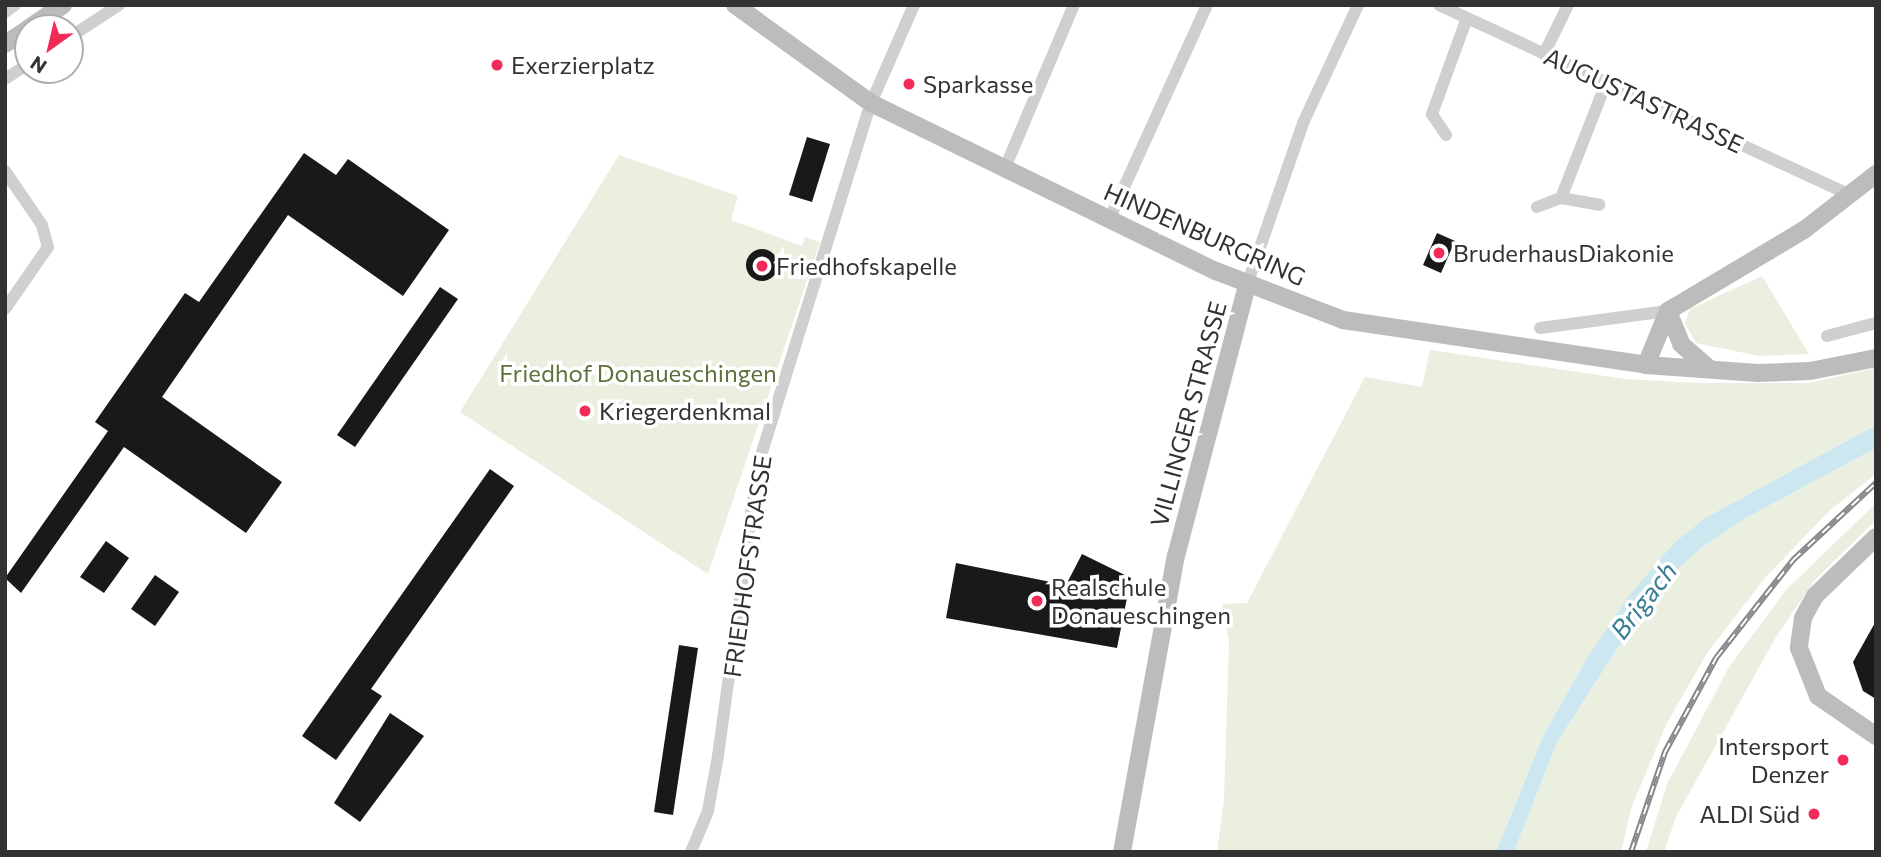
<!DOCTYPE html>
<html>
<head>
<meta charset="utf-8">
<style>
	body { margin:0 }
	#map { position:relative; width:1881px; height:857px; overflow:hidden; background:#fff; font-family:Commissioner,sans-serif }
	div>[style] { position:absolute }
	.green>* { inset:0; background:#ebefe0 }
	.water>* { inset:0; background:#cce7f0 }
	.building>* { inset:0; background:#191919 }
	.round { border-radius:50% }
	.street>* { height:12px; margin:-6px; padding:0 6px; transform-origin:6px; border-radius:6px; background:#cfcfcf }
	.secondary>* { height:18px; margin:-9px; padding:0 9px; transform-origin:9px; border-radius:9px; background:#bcbcbc }
	.rail>* { height:6px; margin-top:-3px; transform-origin:0; background:repeating-linear-gradient(90deg,#fff 0 10px,#878787 0 20px); box-sizing:border-box; border-block:2px solid #878787 }
	.dots>* { width:19px; height:19px; translate:-50% -50%; box-sizing:border-box; border:4px solid #fff; border-radius:50% }
	span { translate:-50% -50%; white-space:nowrap; text-align:center; line-height:1.15; -webkit-text-stroke:7px #fff; paint-order:stroke }
	.poi-label { font-size:24px; color:#323232 }
	.left { translate:0 -50%; text-align:left }
	.right { translate:-100% -50%; text-align:right }
	.street-label { font-size:24px; color:#323232 }
	.park-label { font-size:24px; color:#5d723b }
	.water-label { font-size:26px; color:#377e94; font-style:italic }
	.frame { position:absolute; inset:0; border:7px solid #323232; pointer-events:none }
	.north { position:absolute; left:14px; top:14px; width:70px; height:70px; box-sizing:border-box; background:#fff; border:2px solid #adadad; border-radius:50%; rotate:214deg; font-size:19px; font-weight:700; line-height:28px; text-align:center; color:#323232 }
	.north::after { content:''; display:block; margin:auto; width:24px; height:32px; background:#f12c59; clip-path:polygon(50% 0,100% 100%,50% 72%,0 100%) }
</style>
</head>
<body>
<div id="map">
	<div class="green">
		<div style="clip-path:polygon(619px 155px,738px 196px,731px 220px,802px 246px,805px 237px,820px 242px,708px 574px,460px 412px)"></div>
		<div style="clip-path:polygon(1762px 276px,1809px 354px,1759px 356px,1696px 343px,1685px 323px,1690px 309px)"></div>
		<div style="clip-path:polygon(1430px 350px,1626px 379px,1697px 383px,1808px 383px,1876px 368px,1876px 425px,1707px 517px,1587px 658px,1543px 736px,1496px 852px,1217px 852px,1224px 799px,1229px 641px,1222px 604px,1247px 603px,1365px 377px,1422px 387px)"></div>
		<div style="clip-path:polygon(1876px 448px,1876px 474px,1829px 511px,1765px 578px,1707px 653px,1667px 723px,1632px 806px,1621px 852px,1514px 852px,1557px 742px,1656px 589px,1701px 548px,1744px 519px)"></div>
		<div style="clip-path:polygon(1876px 503px,1876px 520px,1814px 581px,1776px 637px,1676px 817px,1664px 852px,1646px 852px,1667px 784px,1729px 667px,1786px 590px)"></div>
	</div>
	<div class="water">
		<div style="clip-path:polygon(1876px 425px,1876px 448px,1744px 519px,1701px 548px,1656px 589px,1557px 742px,1514px 852px,1496px 852px,1543px 736px,1587px 658px,1628px 597px,1674px 543px,1707px 517px)"></div>
	</div>
	<div class="building">
		<div style="clip-path:polygon(807px 137px,830px 144px,812px 202px,789px 195px)"></div>
		<div style="clip-path:polygon(304px 153px,336px 175px,348px 159px,449px 230px,403px 296px,288px 215px,162px 397px,282px 482px,246px 533px,124px 447px,21px 593px,5px 578px,108px 431px,95px 422px,185px 293px,199px 302px)"></div>
		<div style="clip-path:polygon(1437px 233px,1455px 241px,1441px 273px,1423px 265px)"></div>
		<div class="round" style="left:746px;top:249px;width:32px;height:32px"></div>
		<div style="clip-path:polygon(440px 287px,458px 299px,355px 447px,337px 435px)"></div>
		<div style="clip-path:polygon(490px 469px,514px 486px,371px 689px,382px 696px,336px 760px,302px 736px)"></div>
		<div style="clip-path:polygon(106px 541px,129px 558px,104px 593px,80px 577px)"></div>
		<div style="clip-path:polygon(1082px 554px,1131px 578px,1117px 648px,946px 618px,956px 563px,1066px 585px)"></div>
		<div style="clip-path:polygon(155px 575px,179px 592px,155px 626px,131px 609px)"></div>
		<div style="clip-path:polygon(1876px 621px,1876px 699px,1863px 691px,1853px 662px)"></div>
		<div style="clip-path:polygon(679px 645px,698px 648px,673px 815px,654px 812px)"></div>
		<div style="clip-path:polygon(390px 713px,424px 736px,360px 822px,334px 803px)"></div>
	</div>
	<div class="street">
		<div style="left:1439px;top:5px;width:453px;rotate:24.8deg"></div>
		<div style="left:5px;top:12px;width:12px;rotate:-35deg"></div>
		<div style="left:70px;top:37px;width:59px;rotate:-33.1deg"></div>
		<div style="left:1544px;top:54px;width:55px;rotate:-63.9deg"></div>
		<div style="left:5px;top:79px;width:27px;rotate:-33deg"></div>
		<div style="left:1446px;top:135px;width:25px;rotate:-124deg"></div>
		<div style="left:1432px;top:114px;width:102px;rotate:-70deg"></div>
		<div style="left:1005px;top:168px;width:177px;rotate:-67.1deg"></div>
		<div style="left:5px;top:171px;width:65px;rotate:55.6deg"></div>
		<div style="left:42px;top:225px;width:23px;rotate:75deg"></div>
		<div style="left:48px;top:247px;width:75px;rotate:124.7deg"></div>
		<div style="left:1561px;top:198px;width:123px;rotate:-68.6deg"></div>
		<div style="left:1537px;top:207px;width:26px;rotate:-21deg"></div>
		<div style="left:1561px;top:198px;width:39px;rotate:10deg"></div>
		<div style="left:1110px;top:218px;width:234px;rotate:-65.5deg"></div>
		<div style="left:1247px;top:285px;width:171px;rotate:-70.9deg"></div>
		<div style="left:1303px;top:123px;width:130px;rotate:-65deg"></div>
		<div style="left:1540px;top:328px;width:129px;rotate:-7.6deg"></div>
		<div style="left:1827px;top:336px;width:51px;rotate:-14.9deg"></div>
		<div style="left:691px;top:852px;width:44px;rotate:-67.5deg"></div>
		<div style="left:708px;top:811px;width:56px;rotate:-79.7deg"></div>
		<div style="left:718px;top:756px;width:294px;rotate:-82.2deg"></div>
		<div style="left:758px;top:465px;width:379px;rotate:-72.7deg"></div>
		<div style="left:871px;top:103px;width:107px;rotate:-66.3deg"></div>
	</div>
	<div class="secondary">
		<div style="left:735px;top:5px;width:168px;rotate:35.8deg"></div>
		<div style="left:871px;top:103px;width:384px;rotate:26deg"></div>
		<div style="left:1216px;top:271px;width:136px;rotate:21.1deg"></div>
		<div style="left:1343px;top:320px;width:306px;rotate:8.4deg"></div>
		<div style="left:1646px;top:365px;width:112px;rotate:4.1deg"></div>
		<div style="left:1758px;top:373px;width:52px;rotate:-2.2deg"></div>
		<div style="left:1810px;top:371px;width:67px;rotate:-11.1deg"></div>
		<div style="left:29px;top:28px;width:41px;rotate:-34.1deg"></div>
		<div style="left:5px;top:44px;width:27px;rotate:-33deg"></div>
		<div style="left:1668px;top:311px;width:35px;rotate:68deg"></div>
		<div style="left:1681px;top:344px;width:38px;rotate:41deg"></div>
		<div style="left:1646px;top:365px;width:58px;rotate:-67.8deg"></div>
		<div style="left:1668px;top:311px;width:158px;rotate:-30.8deg"></div>
		<div style="left:1804px;top:230px;width:91px;rotate:-37.9deg"></div>
		<div style="left:1876px;top:537px;width:85px;rotate:136deg"></div>
		<div style="left:1815px;top:596px;width:25px;rotate:119deg"></div>
		<div style="left:1803px;top:618px;width:30px;rotate:98deg"></div>
		<div style="left:1799px;top:648px;width:52px;rotate:68.4deg"></div>
		<div style="left:1818px;top:696px;width:70px;rotate:34.6deg"></div>
		<div style="left:1122px;top:852px;width:301px;rotate:-79.7deg"></div>
		<div style="left:1176px;top:556px;width:280px;rotate:-75.3deg"></div>
	</div>
	<div class="rail">
		<div style="left:1631px;top:852px;width:106px;rotate:-71.2deg"></div>
		<div style="left:1665px;top:752px;width:107px;rotate:-61.5deg"></div>
		<div style="left:1716px;top:658px;width:125px;rotate:-51.8deg"></div>
		<div style="left:1793px;top:560px;width:113px;rotate:-42.9deg"></div>
	</div>
	<div class="dots">
		<div style="left:497px;top:65px;background:#f12c59"></div>
		<div style="left:909px;top:84px;background:#f12c59"></div>
		<div style="left:1439px;top:253px;background:#f12c59"></div>
		<div style="left:762px;top:266px;background:#f12c59"></div>
		<div style="left:585px;top:411px;background:#f12c59"></div>
		<div style="left:1037px;top:601px;background:#f12c59"></div>
		<div style="left:1843px;top:760px;background:#f12c59"></div>
		<div style="left:1814px;top:814px;background:#f12c59"></div>
	</div>
	<div class="poi-label">
		<span class="left" style="left:511px;top:65px">Exerzierplatz</span>
		<span class="left" style="left:923px;top:84px">Sparkasse</span>
		<span class="left" style="left:1453px;top:253px">BruderhausDiakonie</span>
		<span class="left" style="left:776px;top:266px">Friedhofskapelle</span>
		<span class="left" style="left:599px;top:411px">Kriegerdenkmal</span>
		<span class="left" style="left:1051px;top:601px">Realschule<br>Donaueschingen</span>
		<span class="right" style="left:1829px;top:760px">Intersport<br>Denzer</span>
		<span class="right" style="left:1800px;top:814px">ALDI Süd</span>
	</div>
	<div class="street-label">
		<span style="left:1644px;top:100px;rotate:25deg">AUGUSTASTRASSE</span>
		<span style="left:1205px;top:234px;rotate:24deg">HINDENBURGRING</span>
		<span style="left:1188px;top:414px;rotate:-75deg">VILLINGER STRASSE</span>
		<span style="left:747px;top:566px;rotate:-82deg">FRIEDHOFSTRASSE</span>
	</div>
	<div class="park-label">
		<span style="left:638px;top:373px">Friedhof Donaueschingen</span>
	</div>
	<div class="water-label">
		<span style="left:1643px;top:600px;rotate:-52deg">Brigach</span>
	</div>
	<div class="frame"></div>
	<div class="north">N</div>
</div>
</body>
</html>
